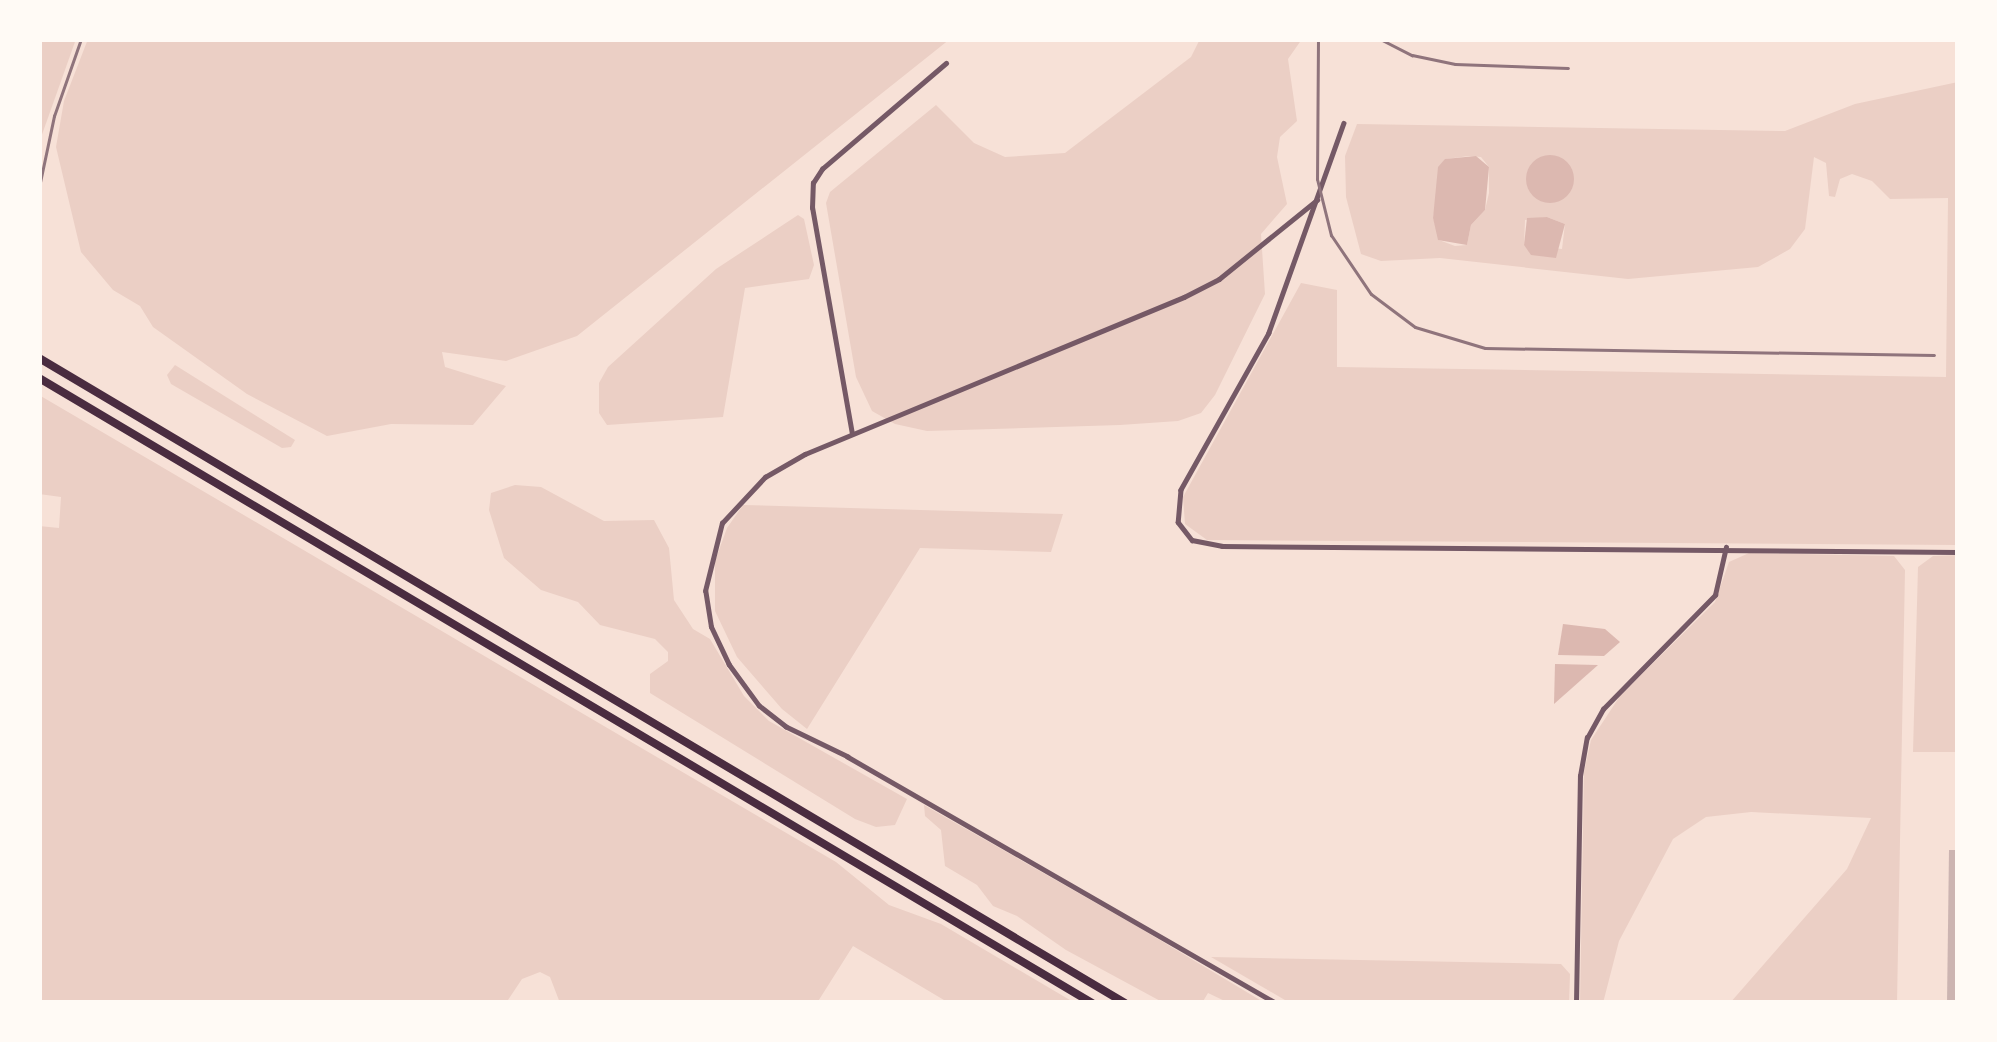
<!DOCTYPE html>
<html>
<head>
<meta charset="utf-8">
<style>
	body { margin:0 }
	#map { position:relative; width:1997px; height:1042px; overflow:hidden; background:#f7e1d7; font-family:Lato,sans-serif }
	div>[style] { position:absolute }
	.green>* { inset:0; background:#ebcfc5 }
	.water>* { inset:0; background:#dcb8b0 }
	.round { border-radius:50% }
	.building>* { inset:0; background:#ccb4b1 }
	.minor>* { height:4.5px; margin:-2.25px; padding:0 2.25px; transform-origin:2.25px; border-radius:2.25px; background:#755966 }
	.trunk>* { height:8px; margin:-4px; padding:0 4px; transform-origin:4px; border-radius:4px; background:#4a2c40 }
	.rail>* { height:3px; margin:-1.5px; padding:0 1.5px; transform-origin:1.5px; border-radius:1.5px; background:#8f747c }
	span { translate:-50% -50%; white-space:nowrap; text-align:center; line-height:1.15; -webkit-text-stroke:10px #fffaf5; paint-order:stroke }
	.frame { position:absolute; inset:0; border:42px solid #fffaf5; pointer-events:none }
</style>
</head>
<body>
<div id="map">
	<div class="green">
		<div style="clip-path:polygon(39px 39px,76px 39px,39px 143px)"></div>
		<div style="clip-path:polygon(88px 39px,950px 39px,577px 336px,506px 361px,442px 352px,445px 367px,506px 386px,473px 425px,391px 424px,327px 436px,247px 394px,153px 327px,140px 306px,113px 290px,81px 252px,56px 147px,64px 101px)"></div>
		<div style="clip-path:polygon(1200px 39px,1302px 39px,1288px 59px,1297px 121px,1280px 137px,1277px 157px,1287px 204px,1261px 234px,1265px 294px,1215px 395px,1201px 413px,1178px 421px,1120px 425px,927px 431px,895px 424px,872px 411px,856px 377px,826px 203px,830px 192px,936px 105px,974px 143px,1005px 157px,1065px 153px,1191px 57px)"></div>
		<div style="clip-path:polygon(evenodd,1958px 82px,1958px 545px,1207px 540px,1185px 524px,1183px 497px,1301px 283px,1337px 290px,1337px 367px,1946px 377px,1948px 198px,1890px 199px,1872px 181px,1852px 174px,1840px 179px,1835px 197px,1829px 196px,1826px 163px,1814px 157px,1805px 229px,1790px 249px,1758px 267px,1628px 279px,1440px 258px,1381px 261px,1361px 254px,1346px 197px,1345px 156px,1357px 124px,1785px 131px,1855px 104px,1958px 82px,1469px 156px,1481px 157px,1489px 167px,1489px 193px,1485px 210px,1471px 225px,1467px 245px,1455px 246px,1439px 240px,1433px 217px,1446px 159px,1469px 156px,1958px 82px,1547px 217px,1565px 224px,1562px 249px,1524px 245px,1525px 220px,1547px 217px)"></div>
		<div style="clip-path:polygon(798px 215px,804px 219px,814px 265px,809px 279px,745px 288px,723px 417px,607px 425px,599px 413px,599px 383px,608px 367px,716px 269px)"></div>
		<div style="clip-path:polygon(175px 365px,295px 440px,291px 447px,282px 448px,171px 384px,167px 375px)"></div>
		<div style="clip-path:polygon(39px 395px,836px 862px,889px 905px,941px 924px,1075px 1003px,949px 1003px,853px 946px,817px 1003px,560px 1003px,550px 977px,540px 972px,522px 979px,506px 1003px,39px 1003px,39px 526px,59px 528px,61px 497px,39px 494px)"></div>
		<div style="clip-path:polygon(515px 485px,541px 487px,604px 521px,654px 520px,669px 548px,674px 600px,693px 629px,710px 639px,744px 696px,769px 721px,907px 799px,895px 825px,876px 827px,855px 819px,650px 693px,650px 674px,668px 661px,668px 652px,655px 639px,600px 625px,578px 602px,541px 590px,504px 558px,489px 510px,491px 493px)"></div>
		<div style="clip-path:polygon(743px 505px,1063px 514px,1051px 552px,920px 548px,807px 729px,782px 709px,737px 657px,715px 611px,715px 561px,727px 528px)"></div>
		<div style="clip-path:polygon(1749px 553px,1894px 556px,1905px 570px,1897px 1003px,1730px 1003px,1847px 869px,1871px 818px,1751px 812px,1706px 817px,1673px 839px,1619px 941px,1603px 1003px,1580px 1003px,1584px 772px,1591px 740px,1620px 696px,1715px 602px,1729px 562px)"></div>
		<div style="clip-path:polygon(1958px 555px,1958px 752px,1913px 752px,1918px 567px,1933px 556px)"></div>
		<div style="clip-path:polygon(924px 805px,1138px 927px,1265px 1003px,1229px 1003px,1208px 993px,1202px 1003px,1164px 1003px,1066px 950px,1017px 916px,993px 906px,977px 885px,945px 866px,941px 830px,925px 816px)"></div>
		<div style="clip-path:polygon(1211px 957px,1561px 964px,1570px 974px,1569px 1003px,1290px 1003px)"></div>
	</div>
	<div class="water">
		<div class="round" style="left:1526px;top:155px;width:48px;height:48px"></div>
		<div style="clip-path:polygon(1476px 156px,1489px 167px,1485px 210px,1471px 225px,1467px 245px,1438px 240px,1433px 218px,1438px 167px,1445px 159px)"></div>
		<div style="clip-path:polygon(1547px 217px,1565px 224px,1556px 258px,1531px 255px,1524px 245px,1527px 218px)"></div>
		<div style="clip-path:polygon(1563px 624px,1605px 629px,1620px 642px,1604px 656px,1558px 655px)"></div>
		<div style="clip-path:polygon(1555px 664px,1598px 665px,1554px 704px)"></div>
	</div>
	<div class="building">
		<div style="clip-path:polygon(1949px 850px,1958px 850px,1958px 1003px,1947px 1003px)"></div>
	</div>
	<div class="minor">
		<div style="left:1344px;top:123px;width:223px;rotate:109.7deg"></div>
		<div style="left:1269px;top:333px;width:180px;rotate:119.3deg"></div>
		<div style="left:1181px;top:490px;width:32px;rotate:95deg"></div>
		<div style="left:1178px;top:522px;width:23px;rotate:52deg"></div>
		<div style="left:1192px;top:540px;width:31px;rotate:11deg"></div>
		<div style="left:1222px;top:546px;width:736px;rotate:0.47deg"></div>
		<div style="left:852px;top:434px;width:230px;rotate:-100deg"></div>
		<div style="left:812px;top:208px;width:25px;rotate:-88deg"></div>
		<div style="left:813px;top:183px;width:17px;rotate:-57deg"></div>
		<div style="left:822px;top:169px;width:163px;rotate:-40.5deg"></div>
		<div style="left:1275px;top:1003px;width:493px;rotate:-150.1deg"></div>
		<div style="left:848px;top:757px;width:69px;rotate:-154.2deg"></div>
		<div style="left:786px;top:727px;width:34px;rotate:-142deg"></div>
		<div style="left:759px;top:706px;width:51px;rotate:-126.2deg"></div>
		<div style="left:729px;top:665px;width:42px;rotate:-115.3deg"></div>
		<div style="left:711px;top:627px;width:36px;rotate:-99deg"></div>
		<div style="left:705px;top:591px;width:70px;rotate:-76deg"></div>
		<div style="left:722px;top:523px;width:63px;rotate:-46.9deg"></div>
		<div style="left:765px;top:477px;width:46px;rotate:-29.9deg"></div>
		<div style="left:805px;top:454px;width:410px;rotate:-22.5deg"></div>
		<div style="left:1184px;top:297px;width:39px;rotate:-27deg"></div>
		<div style="left:1219px;top:279px;width:126px;rotate:-38.9deg"></div>
		<div style="left:1576px;top:1003px;width:227px;rotate:-89deg"></div>
		<div style="left:1580px;top:776px;width:39px;rotate:-80deg"></div>
		<div style="left:1587px;top:738px;width:33px;rotate:-61deg"></div>
		<div style="left:1603px;top:709px;width:160px;rotate:-45.5deg"></div>
		<div style="left:1715px;top:595px;width:49px;rotate:-77.1deg"></div>
	</div>
	<div class="trunk">
		<div style="left:39px;top:358px;width:1263px;rotate:30.71deg"></div>
		<div style="left:39px;top:378px;width:1225px;rotate:30.69deg"></div>
	</div>
	<div class="rail">
		<div style="left:1318px;top:39px;width:140px;rotate:90.4deg"></div>
		<div style="left:1317px;top:179px;width:58px;rotate:76deg"></div>
		<div style="left:1331px;top:235px;width:71px;rotate:55.9deg"></div>
		<div style="left:1371px;top:294px;width:55px;rotate:36.9deg"></div>
		<div style="left:1415px;top:327px;width:73px;rotate:16.7deg"></div>
		<div style="left:1485px;top:348px;width:449px;rotate:0.9deg"></div>
		<div style="left:1380px;top:39px;width:36px;rotate:27deg"></div>
		<div style="left:1412px;top:55px;width:44px;rotate:11.8deg"></div>
		<div style="left:1455px;top:64px;width:113px;rotate:2deg"></div>
		<div style="left:39px;top:187px;width:73px;rotate:-78.1deg"></div>
		<div style="left:54px;top:116px;width:82px;rotate:-70.7deg"></div>
	</div>
	<div class="frame"></div>
</div>
</body>
</html>
